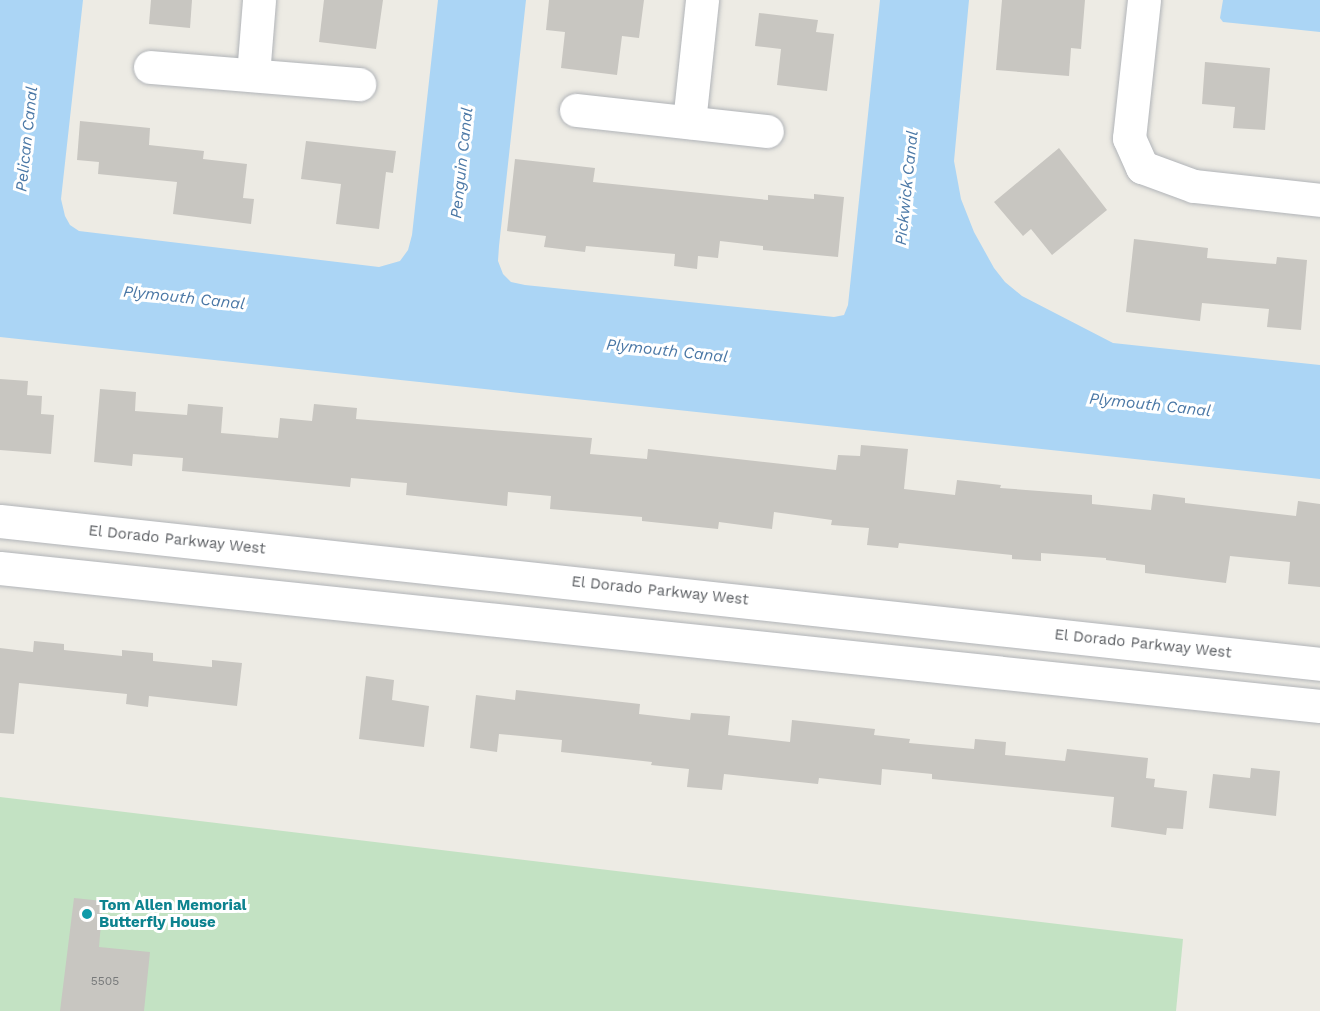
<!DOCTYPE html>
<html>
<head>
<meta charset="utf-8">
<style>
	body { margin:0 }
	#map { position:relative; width:1320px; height:1011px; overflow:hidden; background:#edebe4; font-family:"Work Sans",sans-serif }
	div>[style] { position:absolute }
	.green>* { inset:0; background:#c3e2c3 }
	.water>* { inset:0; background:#abd5f5 }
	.building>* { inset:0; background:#c8c6c1 }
	.roads { filter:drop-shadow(0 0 2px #b1b4b8) drop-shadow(0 0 2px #b1b4b8) }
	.minor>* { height:33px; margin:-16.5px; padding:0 16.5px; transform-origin:16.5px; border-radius:16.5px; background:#fff }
	.dots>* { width:16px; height:16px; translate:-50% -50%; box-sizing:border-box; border:3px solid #fff; border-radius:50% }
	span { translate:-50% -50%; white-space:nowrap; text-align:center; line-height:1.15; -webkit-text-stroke:6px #fff; paint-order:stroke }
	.number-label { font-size:12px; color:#77797a }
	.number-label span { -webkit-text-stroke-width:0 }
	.street-label { font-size:15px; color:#5c5f63 }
	.culture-label { font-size:15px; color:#0d838f; font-weight:700 }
	.left { translate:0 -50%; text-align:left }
	.water-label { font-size:16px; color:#4b78a6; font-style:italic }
</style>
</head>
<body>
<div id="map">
	<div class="green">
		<div style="clip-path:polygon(0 797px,1183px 939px,1176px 1011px,0 1011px)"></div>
	</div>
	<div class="water">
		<div style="clip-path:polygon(0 0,83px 0,61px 199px,65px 216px,70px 225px,79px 231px,379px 267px,400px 261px,408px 250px,412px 235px,438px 0,526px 0,499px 246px,498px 261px,503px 274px,511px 282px,525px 285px,834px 317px,844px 315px,848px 305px,880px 0,969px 0,954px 161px,961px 199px,974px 232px,994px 268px,1005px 282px,1022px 296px,1113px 343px,1320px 365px,1320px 479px,0 337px)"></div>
		<div style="clip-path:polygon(1223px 0,1320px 0,1320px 32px,1223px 22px,1220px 18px)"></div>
	</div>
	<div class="building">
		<div style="clip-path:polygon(151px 0,192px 0,190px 28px,149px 24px)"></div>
		<div style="clip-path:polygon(324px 0,383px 0,376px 49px,319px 42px)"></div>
		<div style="clip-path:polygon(549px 0,644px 0,639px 38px,622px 36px,617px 75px,561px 68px,565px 32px,546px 30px)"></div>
		<div style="clip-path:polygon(1002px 0,1085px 0,1081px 49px,1071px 48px,1069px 76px,996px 70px)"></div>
		<div style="clip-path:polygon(759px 13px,818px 20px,816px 32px,834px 34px,827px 91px,777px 85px,781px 49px,755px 46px)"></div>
		<div style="clip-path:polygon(1205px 62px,1270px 68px,1265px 130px,1233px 128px,1235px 107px,1202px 104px)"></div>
		<div style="clip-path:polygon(80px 121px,150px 128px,149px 145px,204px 151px,203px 159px,247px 164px,243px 198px,254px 199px,251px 224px,173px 214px,177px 182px,98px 174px,99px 162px,77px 160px)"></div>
		<div style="clip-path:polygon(306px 141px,396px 151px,393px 173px,386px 172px,379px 229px,336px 224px,341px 184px,301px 179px)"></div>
		<div style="clip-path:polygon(1059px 148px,1107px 210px,1052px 255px,1031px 229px,1023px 236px,994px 202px)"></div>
		<div style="clip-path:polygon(515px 159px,595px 168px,593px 182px,768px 200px,768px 195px,814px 199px,814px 194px,844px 197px,838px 257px,763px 250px,763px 246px,720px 241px,718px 258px,698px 256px,697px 269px,674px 266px,675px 254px,586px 246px,585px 252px,544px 247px,546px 236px,507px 231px)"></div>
		<div style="clip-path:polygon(1134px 239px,1208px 248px,1207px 258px,1276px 264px,1277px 257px,1307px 260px,1301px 330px,1267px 327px,1269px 309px,1202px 303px,1200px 321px,1126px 312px)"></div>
		<div style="clip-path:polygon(0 379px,28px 381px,27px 395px,42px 396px,41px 414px,54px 415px,51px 454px,0 450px)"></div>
		<div style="clip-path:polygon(100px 389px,136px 392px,135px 411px,187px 415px,188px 404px,223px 407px,221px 433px,278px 438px,280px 418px,312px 421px,314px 404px,357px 408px,356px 419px,592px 438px,590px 454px,647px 459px,648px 449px,836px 470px,838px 455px,860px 456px,861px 445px,908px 449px,904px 489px,955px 495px,957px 480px,1001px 485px,1000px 488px,1092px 495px,1092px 504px,1151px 510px,1153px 494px,1185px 498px,1185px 503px,1296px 516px,1298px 501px,1320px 504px,1320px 587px,1288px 584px,1290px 562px,1230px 556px,1226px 583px,1145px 573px,1145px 565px,1106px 560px,1106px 558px,1041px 553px,1041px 561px,1012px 559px,1012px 555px,899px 543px,898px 548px,867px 545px,869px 528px,831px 525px,832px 520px,774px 512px,772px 529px,719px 522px,718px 529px,642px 521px,642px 517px,550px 509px,551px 496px,508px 492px,507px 506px,406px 495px,407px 483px,351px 478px,350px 487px,182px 471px,183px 458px,133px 454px,132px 466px,94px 462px)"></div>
		<div style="clip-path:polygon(34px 641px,64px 644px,64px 650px,122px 656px,122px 650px,153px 653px,153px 661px,212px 667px,212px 660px,242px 663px,237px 706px,149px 696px,148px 707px,126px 704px,127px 694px,19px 683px,14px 734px,0 733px,0 648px,33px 652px)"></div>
		<div style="clip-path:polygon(366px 676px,394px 680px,392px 700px,429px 706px,424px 747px,359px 739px)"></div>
		<div style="clip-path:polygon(516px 690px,640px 704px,639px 714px,690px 720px,691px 713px,730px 716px,728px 735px,790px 742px,792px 720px,875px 729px,874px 735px,910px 739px,909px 743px,974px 749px,975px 739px,1006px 742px,1005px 755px,1065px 761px,1067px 749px,1148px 758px,1146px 778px,1155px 779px,1154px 787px,1187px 791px,1183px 829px,1167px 828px,1166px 835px,1111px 827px,1114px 797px,932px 779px,932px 774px,882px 769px,881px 785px,819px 778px,818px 784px,724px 774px,722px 790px,687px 787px,689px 769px,651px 765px,652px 762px,561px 752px,562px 740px,499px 734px,497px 752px,470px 748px,476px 695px,515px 700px)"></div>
		<div style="clip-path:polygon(1251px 768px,1280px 771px,1276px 816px,1209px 808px,1213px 774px,1250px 778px)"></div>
		<div style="clip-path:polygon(74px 898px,103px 901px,99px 947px,150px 952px,144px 1011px,60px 1011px)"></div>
	</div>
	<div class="roads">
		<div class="minor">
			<div style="left:1144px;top:0;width:139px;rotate:96.2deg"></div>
			<div style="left:1129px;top:138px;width:32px;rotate:66deg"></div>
			<div style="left:1142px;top:167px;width:55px;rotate:20.1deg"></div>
			<div style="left:1194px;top:186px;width:127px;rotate:6.3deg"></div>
			<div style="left:150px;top:67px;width:210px;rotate:4.7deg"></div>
			<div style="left:253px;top:75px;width:75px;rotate:-85.4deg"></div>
			<div style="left:576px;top:110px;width:192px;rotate:6.3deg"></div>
			<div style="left:689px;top:122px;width:123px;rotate:-83.9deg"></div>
			<div style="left:0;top:521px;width:1328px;rotate:6.18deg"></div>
			<div style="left:0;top:568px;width:1327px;rotate:5.97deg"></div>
		</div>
	</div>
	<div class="dots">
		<div style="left:87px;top:914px;background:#0f9aa8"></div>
	</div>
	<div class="number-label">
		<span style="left:105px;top:982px">5505</span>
	</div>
	<div class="street-label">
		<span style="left:177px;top:540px;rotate:6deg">El Dorado Parkway West</span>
		<span style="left:660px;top:591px;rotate:6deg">El Dorado Parkway West</span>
		<span style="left:1143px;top:644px;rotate:6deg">El Dorado Parkway West</span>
	</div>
	<div class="culture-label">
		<span class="left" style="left:99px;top:914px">Tom Allen Memorial<br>Butterfly House</span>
	</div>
	<div class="water-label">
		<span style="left:27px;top:139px;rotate:-84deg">Pelican Canal</span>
		<span style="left:462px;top:163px;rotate:-84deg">Penguin Canal</span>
		<span style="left:907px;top:188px;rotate:-84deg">Pickwick Canal</span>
		<span style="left:184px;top:298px;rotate:6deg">Plymouth Canal</span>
		<span style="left:667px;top:351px;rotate:6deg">Plymouth Canal</span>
		<span style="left:1150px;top:405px;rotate:6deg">Plymouth Canal</span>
	</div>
</div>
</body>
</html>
